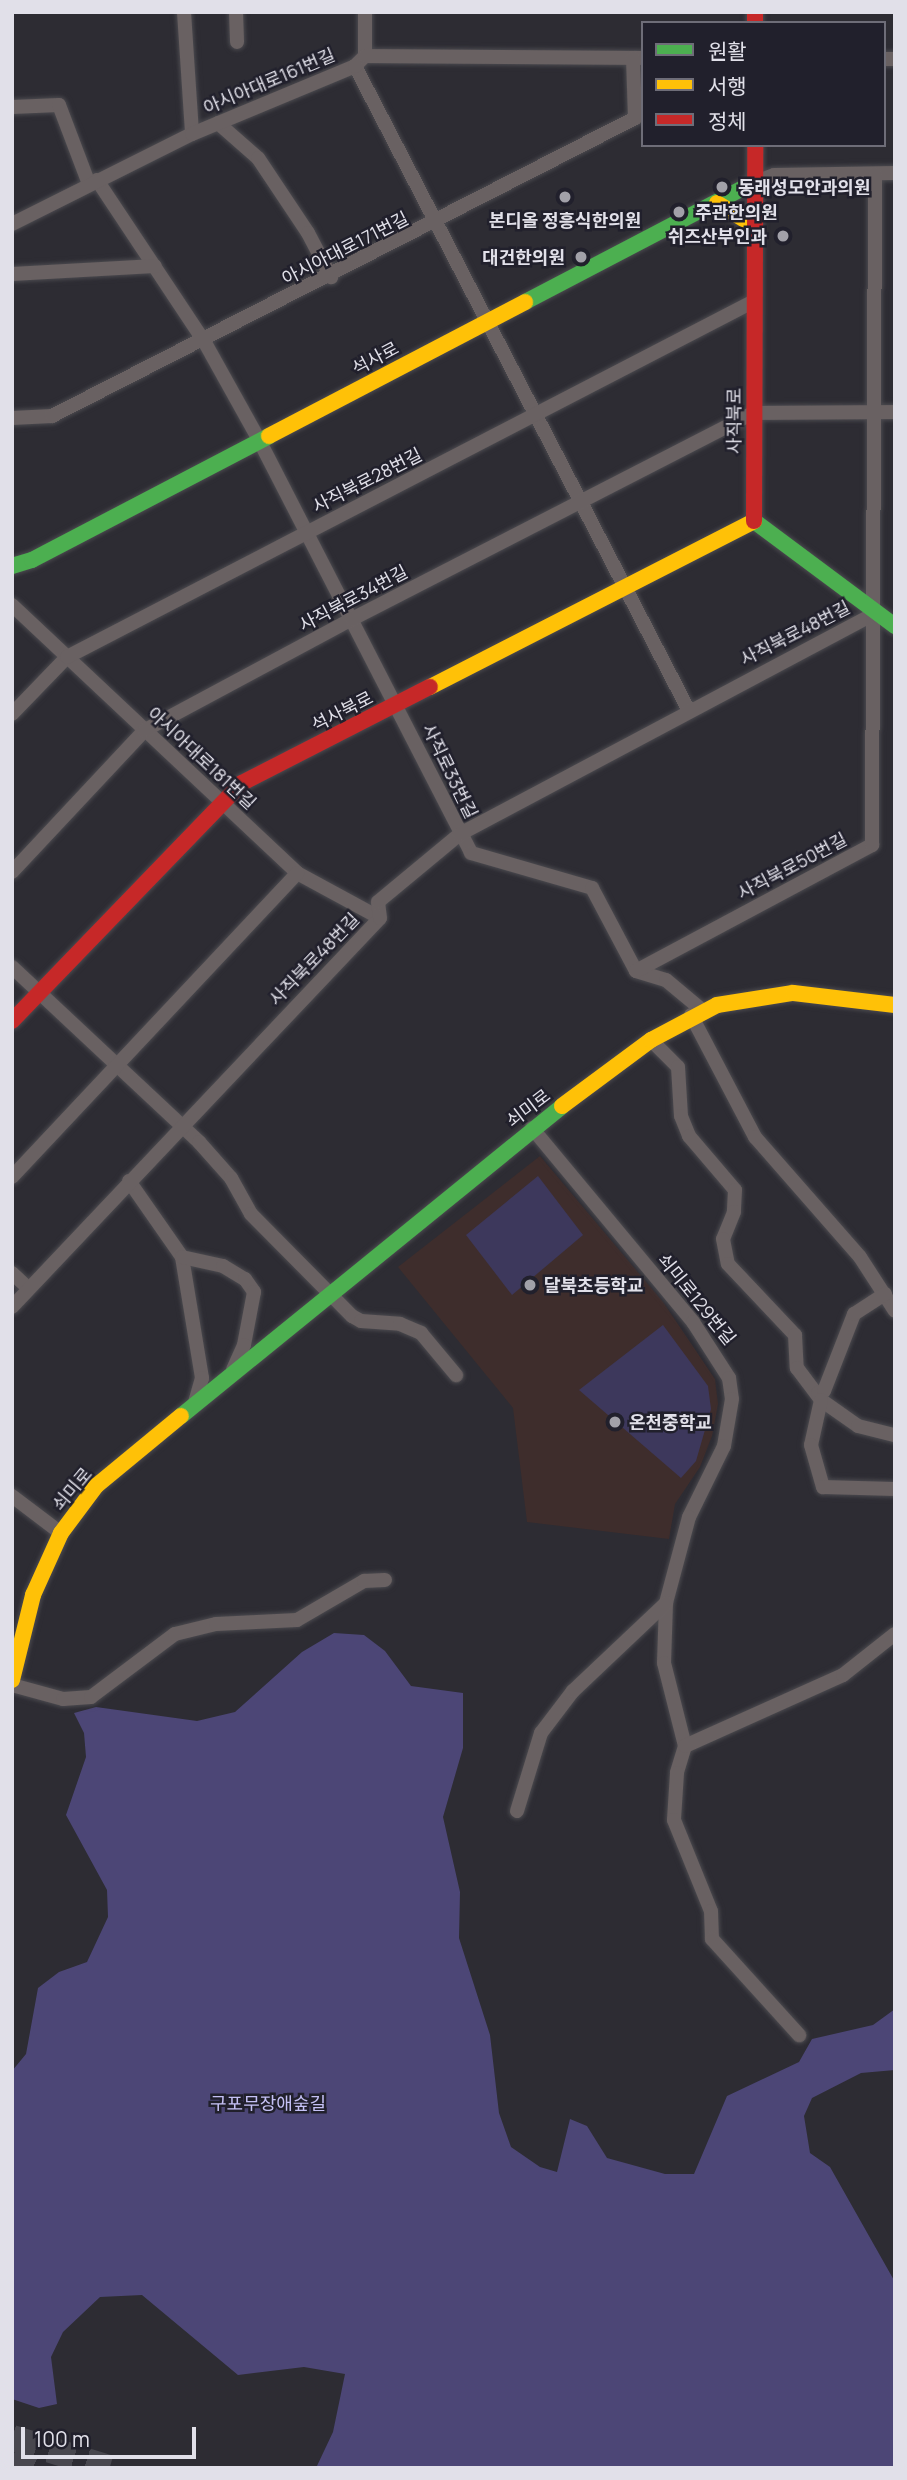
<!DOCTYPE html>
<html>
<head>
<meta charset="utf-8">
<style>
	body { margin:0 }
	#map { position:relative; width:907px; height:2480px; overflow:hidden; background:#2d2c33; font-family:Manrope,"Noto Sans KR",sans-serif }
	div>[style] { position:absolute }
	.education>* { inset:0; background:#3e2d2c }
	.green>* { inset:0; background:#3d385c }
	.forest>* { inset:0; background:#4c4676 }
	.primary-tunnel>* { height:23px; margin-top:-11.5px; transform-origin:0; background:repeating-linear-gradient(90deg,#48474e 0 23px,transparent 0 34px) }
	.highway-tunnel>* { height:26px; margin-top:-13px; transform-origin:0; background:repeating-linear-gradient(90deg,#48474e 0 26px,transparent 0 39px) }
	.roads { filter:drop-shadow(0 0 2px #4b4a4f) drop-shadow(0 0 2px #4b4a4f) }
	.street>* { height:14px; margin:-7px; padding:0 7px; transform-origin:7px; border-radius:7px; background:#696162 }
	.fast>* { height:16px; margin:-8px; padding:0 8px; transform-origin:8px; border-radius:8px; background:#4caf50 }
	.slow>* { height:16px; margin:-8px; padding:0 8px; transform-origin:8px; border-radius:8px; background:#ffc107 }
	.jam>* { height:16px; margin:-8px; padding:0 8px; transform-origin:8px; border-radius:8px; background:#c62828 }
	.dots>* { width:19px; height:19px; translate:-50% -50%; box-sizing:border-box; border:4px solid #21202c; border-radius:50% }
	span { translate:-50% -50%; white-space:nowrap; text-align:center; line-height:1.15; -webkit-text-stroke:5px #21202c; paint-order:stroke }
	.street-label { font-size:18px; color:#e1e0e9 }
	.poi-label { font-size:18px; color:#e1e0e9; font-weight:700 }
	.left { translate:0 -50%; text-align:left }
	.right { translate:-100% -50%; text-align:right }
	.park-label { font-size:18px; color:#c5c1f5 }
	.frame { position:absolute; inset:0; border:14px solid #e1e0e9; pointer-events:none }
	.legend { position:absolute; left:641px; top:21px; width:245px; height:126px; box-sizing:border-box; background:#21202c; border:2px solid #6e6d78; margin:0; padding:9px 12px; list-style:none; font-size:21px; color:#e1e0e9 }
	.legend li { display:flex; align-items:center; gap:14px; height:35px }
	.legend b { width:35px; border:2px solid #6e6d78 }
	.scale { position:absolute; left:21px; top:2427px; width:175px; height:32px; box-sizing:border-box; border:4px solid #e1e0e9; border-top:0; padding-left:9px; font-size:21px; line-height:24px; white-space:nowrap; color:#e1e0e9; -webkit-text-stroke:5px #21202c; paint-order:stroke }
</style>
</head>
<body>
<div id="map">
	<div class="education">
		<div style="clip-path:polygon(540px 1156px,663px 1302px,715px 1379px,718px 1404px,712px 1436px,700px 1467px,675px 1504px,669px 1539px,527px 1522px,513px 1408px,398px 1267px)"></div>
	</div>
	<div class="green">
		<div style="clip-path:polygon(538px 1176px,583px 1235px,512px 1295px,466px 1235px)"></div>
		<div style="clip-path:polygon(663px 1325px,708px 1386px,711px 1409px,696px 1461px,681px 1478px,579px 1390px)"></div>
	</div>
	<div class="forest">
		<div style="clip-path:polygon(334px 1633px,364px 1635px,385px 1651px,411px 1686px,463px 1693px,463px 1748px,443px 1817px,460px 1892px,459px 1938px,490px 2035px,499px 2113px,511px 2147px,540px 2167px,557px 2172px,570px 2119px,587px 2126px,607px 2158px,665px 2174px,694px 2174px,727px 2096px,799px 2062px,812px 2039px,873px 2025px,895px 2009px,895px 2070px,861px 2073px,812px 2098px,804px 2116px,810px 2153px,830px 2167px,895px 2282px,895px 2468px,316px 2468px,333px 2432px,345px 2374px,304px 2367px,238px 2375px,142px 2295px,100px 2297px,63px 2332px,51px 2357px,57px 2404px,39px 2408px,12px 2399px,12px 2071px,26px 2054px,38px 1988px,59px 1972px,87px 1962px,108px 1917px,107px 1890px,66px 1815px,86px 1757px,84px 1733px,74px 1713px,96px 1707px,197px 1721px,235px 1712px,302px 1652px)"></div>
	</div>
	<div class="primary-tunnel">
		<div style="left:12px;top:2457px;width:25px;rotate:27deg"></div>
	</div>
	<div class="highway-tunnel">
		<div style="left:12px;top:2438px;width:102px;rotate:17.2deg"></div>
	</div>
	<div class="roads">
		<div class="street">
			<div style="left:184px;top:12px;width:122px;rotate:86.2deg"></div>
			<div style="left:236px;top:12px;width:30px;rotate:88deg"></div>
			<div style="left:365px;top:12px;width:44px;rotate:90deg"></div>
			<div style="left:884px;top:59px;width:11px"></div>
			<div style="left:355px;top:66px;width:724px;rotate:62.62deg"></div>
			<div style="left:12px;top:107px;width:47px;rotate:-2.4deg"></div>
			<div style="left:59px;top:105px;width:85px;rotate:69.2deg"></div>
			<div style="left:218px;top:123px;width:53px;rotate:41.2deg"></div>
			<div style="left:258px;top:158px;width:90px;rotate:56.3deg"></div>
			<div style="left:308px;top:233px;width:50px;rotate:62.4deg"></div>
			<div style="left:97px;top:180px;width:193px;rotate:56.4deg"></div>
			<div style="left:204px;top:341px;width:113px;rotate:60.9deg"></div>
			<div style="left:259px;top:440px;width:464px;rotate:62.8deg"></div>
			<div style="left:471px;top:853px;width:126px;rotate:16.1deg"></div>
			<div style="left:592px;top:888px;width:94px;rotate:62.1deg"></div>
			<div style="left:636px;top:971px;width:31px;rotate:17deg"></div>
			<div style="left:666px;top:980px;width:47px;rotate:39.8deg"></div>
			<div style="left:755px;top:182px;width:20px;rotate:-20deg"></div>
			<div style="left:774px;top:175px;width:121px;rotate:-0.9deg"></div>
			<div style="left:12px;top:224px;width:201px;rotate:-26.6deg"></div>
			<div style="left:192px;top:134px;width:177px;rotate:-22.6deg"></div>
			<div style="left:355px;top:66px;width:14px;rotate:-45deg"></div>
			<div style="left:365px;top:56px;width:278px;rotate:0.4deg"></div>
			<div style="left:12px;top:274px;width:143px;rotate:-3.2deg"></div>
			<div style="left:12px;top:418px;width:40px;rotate:-2.9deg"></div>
			<div style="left:52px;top:416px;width:655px;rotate:-27.07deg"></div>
			<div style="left:635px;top:118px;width:60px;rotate:-91.9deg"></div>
			<div style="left:12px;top:605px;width:391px;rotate:43.2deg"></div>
			<div style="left:297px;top:873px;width:94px;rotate:28.5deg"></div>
			<div style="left:12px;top:714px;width:79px;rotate:-46deg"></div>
			<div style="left:67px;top:657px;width:774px;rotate:-27.39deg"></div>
			<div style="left:12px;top:872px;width:195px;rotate:-46.9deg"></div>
			<div style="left:145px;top:730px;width:235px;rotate:-28.2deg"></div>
			<div style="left:352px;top:619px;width:451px;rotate:-27.2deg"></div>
			<div style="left:753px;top:413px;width:142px;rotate:-0.4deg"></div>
			<div style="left:12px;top:967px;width:256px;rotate:43.1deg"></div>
			<div style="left:199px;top:1142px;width:48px;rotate:48.4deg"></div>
			<div style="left:231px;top:1178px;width:41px;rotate:60.9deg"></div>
			<div style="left:251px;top:1214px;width:144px;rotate:45.3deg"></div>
			<div style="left:352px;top:1316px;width:10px;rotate:29deg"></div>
			<div style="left:361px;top:1321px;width:39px;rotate:4deg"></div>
			<div style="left:400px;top:1324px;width:23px;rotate:23deg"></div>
			<div style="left:421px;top:1333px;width:55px;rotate:50.2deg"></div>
			<div style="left:636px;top:971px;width:268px;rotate:-28.1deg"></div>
			<div style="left:872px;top:845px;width:671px;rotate:-89.74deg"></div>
			<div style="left:691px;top:1015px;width:138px;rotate:62.3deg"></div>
			<div style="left:755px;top:1137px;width:159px;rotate:48.8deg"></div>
			<div style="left:860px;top:1257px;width:64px;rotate:57.1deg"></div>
			<div style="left:651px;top:1040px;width:38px;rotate:45deg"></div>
			<div style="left:678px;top:1067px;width:49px;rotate:86.5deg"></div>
			<div style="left:681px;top:1116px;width:22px;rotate:68deg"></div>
			<div style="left:689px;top:1136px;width:71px;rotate:49.6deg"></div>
			<div style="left:735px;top:1190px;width:22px;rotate:93deg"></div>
			<div style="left:734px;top:1212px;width:29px;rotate:112deg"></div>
			<div style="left:723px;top:1239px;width:25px;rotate:79deg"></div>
			<div style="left:728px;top:1264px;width:98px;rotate:46.7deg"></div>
			<div style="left:795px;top:1335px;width:33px;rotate:87deg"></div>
			<div style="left:797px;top:1368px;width:40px;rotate:53deg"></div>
			<div style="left:821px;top:1400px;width:45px;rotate:35.1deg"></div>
			<div style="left:858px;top:1426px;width:38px;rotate:14deg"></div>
			<div style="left:532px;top:1128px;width:252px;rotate:50.3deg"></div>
			<div style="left:693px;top:1322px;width:67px;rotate:57.3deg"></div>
			<div style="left:729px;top:1378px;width:21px;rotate:82deg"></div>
			<div style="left:732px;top:1399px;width:48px;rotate:99.7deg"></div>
			<div style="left:724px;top:1446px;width:79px;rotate:116.2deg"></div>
			<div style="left:689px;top:1517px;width:89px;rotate:105deg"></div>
			<div style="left:666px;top:1603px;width:60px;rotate:91.9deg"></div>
			<div style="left:664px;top:1663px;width:86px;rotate:75.8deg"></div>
			<div style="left:685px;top:1746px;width:28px;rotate:107deg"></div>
			<div style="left:677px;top:1773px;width:47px;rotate:93.7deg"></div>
			<div style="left:674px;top:1820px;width:98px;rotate:67.9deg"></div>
			<div style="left:711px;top:1911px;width:28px;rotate:88deg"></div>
			<div style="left:712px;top:1939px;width:130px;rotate:47.8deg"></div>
			<div style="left:12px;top:1177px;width:417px;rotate:-46.8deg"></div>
			<div style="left:129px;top:1181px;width:93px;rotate:55.1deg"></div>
			<div style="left:182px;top:1257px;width:123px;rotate:80.6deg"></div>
			<div style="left:202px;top:1378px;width:26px;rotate:106deg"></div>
			<div style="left:182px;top:1257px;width:42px;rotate:12.4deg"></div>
			<div style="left:223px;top:1266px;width:26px;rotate:31deg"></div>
			<div style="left:245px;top:1279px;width:16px;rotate:55deg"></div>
			<div style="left:254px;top:1292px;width:54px;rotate:100.7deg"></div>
			<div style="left:244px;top:1345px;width:27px;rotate:114deg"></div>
			<div style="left:12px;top:1273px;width:22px;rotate:43deg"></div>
			<div style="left:12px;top:1307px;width:535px;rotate:-46.59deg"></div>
			<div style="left:380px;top:918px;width:16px;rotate:-97deg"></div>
			<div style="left:378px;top:902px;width:107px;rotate:-39.7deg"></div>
			<div style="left:460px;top:834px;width:471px;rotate:-28deg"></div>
			<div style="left:818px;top:1393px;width:6px;rotate:-18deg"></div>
			<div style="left:824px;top:1391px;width:83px;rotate:-68.7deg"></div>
			<div style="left:854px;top:1314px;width:37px;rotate:-33deg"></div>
			<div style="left:821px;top:1400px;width:46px;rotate:102.5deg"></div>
			<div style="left:811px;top:1445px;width:44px;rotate:74.1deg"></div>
			<div style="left:823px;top:1487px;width:72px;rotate:1.6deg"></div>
			<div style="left:12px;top:1496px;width:61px;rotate:37.1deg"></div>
			<div style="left:12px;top:1685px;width:53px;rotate:15.4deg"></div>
			<div style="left:63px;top:1699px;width:28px;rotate:-4deg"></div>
			<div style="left:91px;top:1697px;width:105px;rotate:-36.9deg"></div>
			<div style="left:175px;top:1634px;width:42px;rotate:-13.7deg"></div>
			<div style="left:216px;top:1624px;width:81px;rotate:-2.8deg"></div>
			<div style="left:297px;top:1620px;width:78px;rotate:-30.2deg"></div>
			<div style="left:364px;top:1581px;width:21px;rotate:-3deg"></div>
			<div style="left:685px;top:1746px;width:173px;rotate:-24.2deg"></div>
			<div style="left:843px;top:1675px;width:66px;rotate:-38.3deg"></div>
			<div style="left:517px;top:1811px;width:82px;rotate:-72.9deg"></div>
			<div style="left:541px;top:1733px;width:53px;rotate:-52.7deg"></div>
			<div style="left:573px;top:1691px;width:128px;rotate:-43.4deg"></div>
		</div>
		<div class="fast">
			<div style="left:525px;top:302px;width:259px;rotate:-27.6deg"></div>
			<div style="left:754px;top:521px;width:176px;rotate:36.7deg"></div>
			<div style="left:12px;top:566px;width:21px;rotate:-17deg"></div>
			<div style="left:32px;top:560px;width:267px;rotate:-27.6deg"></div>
			<div style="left:181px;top:1416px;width:491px;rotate:-39.1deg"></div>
		</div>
		<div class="slow">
			<div style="left:717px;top:203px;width:44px;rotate:31.2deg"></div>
			<div style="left:269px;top:436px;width:289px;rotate:-27.6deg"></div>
			<div style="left:430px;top:687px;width:364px;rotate:-27.1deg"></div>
			<div style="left:562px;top:1106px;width:111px;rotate:-36.6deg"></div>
			<div style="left:651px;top:1040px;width:75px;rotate:-27.9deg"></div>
			<div style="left:717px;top:1005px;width:77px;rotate:-9deg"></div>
			<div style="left:793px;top:993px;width:103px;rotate:6.7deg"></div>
			<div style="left:12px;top:1680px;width:88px;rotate:-76.1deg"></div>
			<div style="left:33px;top:1595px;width:68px;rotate:-65.7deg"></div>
			<div style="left:61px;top:1533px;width:59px;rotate:-53.3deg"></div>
			<div style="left:96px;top:1486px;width:110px;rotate:-39.5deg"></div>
		</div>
		<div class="jam">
			<div style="left:755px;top:12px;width:11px;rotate:90deg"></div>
			<div style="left:754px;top:521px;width:376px;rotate:-89.8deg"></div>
			<div style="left:12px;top:1021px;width:331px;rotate:-46deg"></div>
			<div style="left:242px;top:783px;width:211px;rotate:-27.1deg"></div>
		</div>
	</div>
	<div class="dots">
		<div style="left:722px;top:187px;background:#a2a1a9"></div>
		<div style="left:565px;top:197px;background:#a2a1a9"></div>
		<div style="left:679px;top:212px;background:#a2a1a9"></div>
		<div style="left:783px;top:236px;background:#a2a1a9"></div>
		<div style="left:581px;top:257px;background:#a2a1a9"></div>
		<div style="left:530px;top:1285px;background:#a2a1a9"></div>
		<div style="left:615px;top:1422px;background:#a2a1a9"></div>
	</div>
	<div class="street-label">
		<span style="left:269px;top:81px;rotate:-23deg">아시아대로161번길</span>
		<span style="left:345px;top:248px;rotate:-27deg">아시아대로171번길</span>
		<span style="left:375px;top:358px;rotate:-28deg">석사로</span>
		<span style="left:734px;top:421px;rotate:-90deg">사직북로</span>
		<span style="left:367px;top:480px;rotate:-27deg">사직북로28번길</span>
		<span style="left:353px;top:598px;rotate:-28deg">사직북로34번길</span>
		<span style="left:795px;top:633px;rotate:-27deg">사직북로48번길</span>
		<span style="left:342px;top:711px;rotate:-27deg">석사북로</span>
		<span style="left:202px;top:758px;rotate:43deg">아시아대로181번길</span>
		<span style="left:450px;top:771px;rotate:64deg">사직로33번길</span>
		<span style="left:792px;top:866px;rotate:-28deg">사직북로50번길</span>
		<span style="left:314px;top:959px;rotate:-46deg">사직북로48번길</span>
		<span style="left:528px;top:1108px;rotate:-37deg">쇠미로</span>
		<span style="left:697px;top:1299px;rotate:51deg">쇠미로129번길</span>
		<span style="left:72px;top:1489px;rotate:-50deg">쇠미로</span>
	</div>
	<div class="poi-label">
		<span class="left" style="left:738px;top:187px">동래성모안과의원</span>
		<span class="left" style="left:695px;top:212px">주관한의원</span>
		<span style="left:565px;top:220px">본디올 정흥식한의원</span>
		<span class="right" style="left:767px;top:236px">쉬즈산부인과</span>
		<span class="right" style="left:565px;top:257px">대건한의원</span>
		<span class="left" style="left:544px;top:1285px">달북초등학교</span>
		<span class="left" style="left:629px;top:1422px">온천중학교</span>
	</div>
	<div class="park-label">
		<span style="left:268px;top:2103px">구포무장애숲길</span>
	</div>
	<div class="frame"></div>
	<ul class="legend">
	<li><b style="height:9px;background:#4caf50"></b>원활</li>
	<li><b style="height:9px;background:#ffc107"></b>서행</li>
	<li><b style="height:9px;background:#c62828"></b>정체</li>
	</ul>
	<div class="scale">100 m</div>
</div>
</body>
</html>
